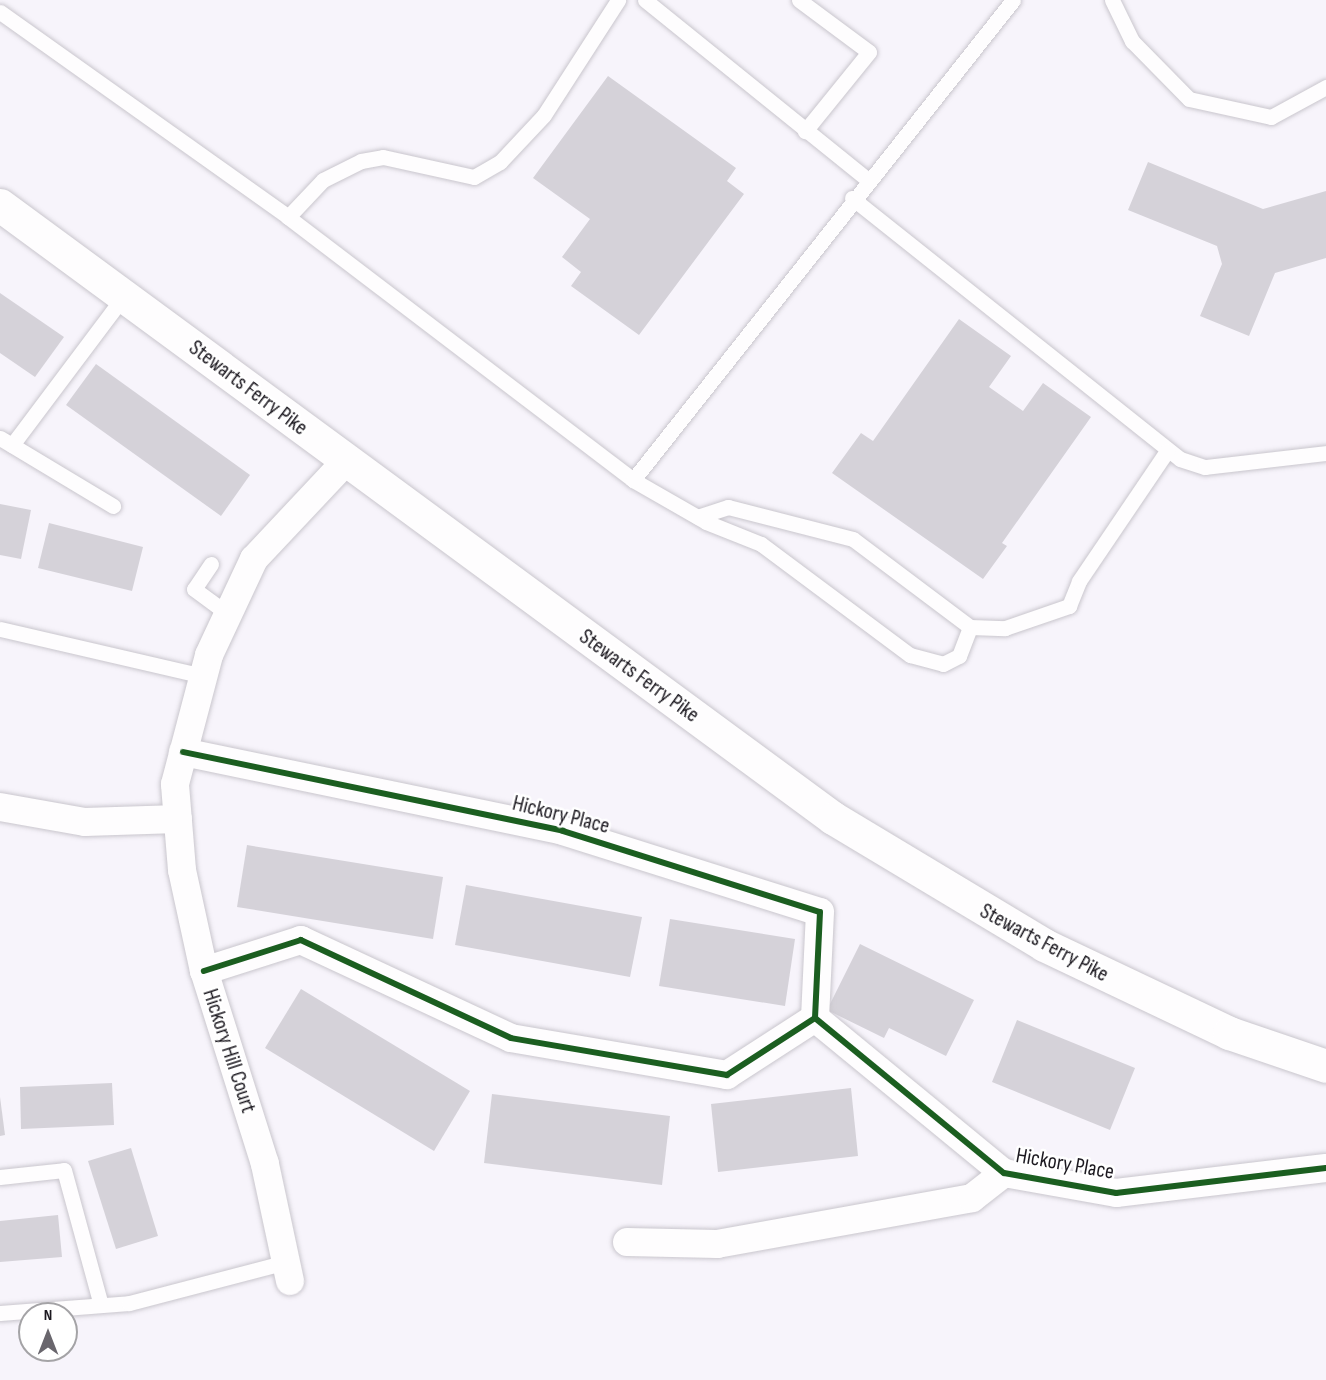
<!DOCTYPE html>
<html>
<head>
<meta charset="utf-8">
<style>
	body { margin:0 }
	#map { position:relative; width:1326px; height:1380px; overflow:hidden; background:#f7f4fb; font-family:"Sofia Sans Condensed",sans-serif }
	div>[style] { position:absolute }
	.building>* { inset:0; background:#d5d2d9 }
	.roads { filter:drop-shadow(0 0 2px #c9c6cd) drop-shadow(0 0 2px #c9c6cd) }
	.service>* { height:15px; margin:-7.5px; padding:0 7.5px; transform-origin:7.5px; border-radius:7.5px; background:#fefdfe }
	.minor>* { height:28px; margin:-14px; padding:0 14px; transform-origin:14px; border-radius:14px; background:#fefdfe }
	.secondary>* { height:33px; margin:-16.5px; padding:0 16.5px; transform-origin:16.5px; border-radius:16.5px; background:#fefdfe }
	.cycleway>* { height:6px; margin:-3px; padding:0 3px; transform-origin:3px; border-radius:3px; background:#1b5e20 }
	span { translate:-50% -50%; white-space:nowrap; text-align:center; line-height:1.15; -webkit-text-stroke:5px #fff; paint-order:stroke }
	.street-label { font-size:22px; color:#1c1920 }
	.north { position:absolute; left:18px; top:1302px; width:60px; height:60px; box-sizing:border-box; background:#fff; border:2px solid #a4a3a6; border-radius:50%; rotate:0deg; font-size:16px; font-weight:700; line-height:24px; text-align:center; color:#1c1920 }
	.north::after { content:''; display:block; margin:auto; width:21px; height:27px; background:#69666d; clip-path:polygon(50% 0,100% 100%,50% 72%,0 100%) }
</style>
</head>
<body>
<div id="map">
	<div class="building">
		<div style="clip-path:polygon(608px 76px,736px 168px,727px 181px,744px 194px,639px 335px,571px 286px,581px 272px,562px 257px,590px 219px,533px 178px)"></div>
		<div style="clip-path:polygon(1148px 162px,1263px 209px,1326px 191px,1326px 258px,1275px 273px,1249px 336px,1200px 316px,1222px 264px,1217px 246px,1128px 210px)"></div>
		<div style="clip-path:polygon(0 293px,64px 337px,35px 377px,0 353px)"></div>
		<div style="clip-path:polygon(959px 319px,1011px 356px,989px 387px,1023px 411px,1043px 383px,1091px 417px,1002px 543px,1007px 546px,983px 579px,832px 473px,861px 433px,873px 441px)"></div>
		<div style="clip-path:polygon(96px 364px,250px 475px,221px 516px,66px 405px)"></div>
		<div style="clip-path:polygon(0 504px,31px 510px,21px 559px,0 555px)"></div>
		<div style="clip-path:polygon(49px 523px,143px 547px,132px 591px,38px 568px)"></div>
		<div style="clip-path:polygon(247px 845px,443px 877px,433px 939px,237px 907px)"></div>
		<div style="clip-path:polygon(466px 885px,642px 917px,630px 977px,455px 945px)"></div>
		<div style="clip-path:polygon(670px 919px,795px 939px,785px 1006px,659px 986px)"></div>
		<div style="clip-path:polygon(860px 944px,974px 1000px,946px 1056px,889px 1028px,884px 1038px,827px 1010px)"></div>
		<div style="clip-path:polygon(301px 989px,470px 1091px,434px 1151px,265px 1048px)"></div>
		<div style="clip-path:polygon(1017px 1020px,1135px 1068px,1110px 1130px,992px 1082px)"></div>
		<div style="clip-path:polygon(112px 1083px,114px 1125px,21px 1129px,20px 1087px)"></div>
		<div style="clip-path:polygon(851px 1088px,858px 1156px,718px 1172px,711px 1104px)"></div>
		<div style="clip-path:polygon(492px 1094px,670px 1116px,662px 1185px,484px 1163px)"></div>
		<div style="clip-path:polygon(0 1097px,5px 1135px,0 1136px)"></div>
		<div style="clip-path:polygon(131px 1148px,158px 1236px,116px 1249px,88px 1161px)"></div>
		<div style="clip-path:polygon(58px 1215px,62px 1257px,0 1262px,0 1221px)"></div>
	</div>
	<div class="roads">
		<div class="service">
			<div style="left:645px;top:0;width:285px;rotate:38.9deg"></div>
			<div style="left:799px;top:0;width:87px;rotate:36.6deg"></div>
			<div style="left:869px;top:52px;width:102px;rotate:129deg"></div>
			<div style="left:1112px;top:0;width:46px;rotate:64deg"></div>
			<div style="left:1132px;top:41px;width:81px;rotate:45.5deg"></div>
			<div style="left:1189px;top:99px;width:84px;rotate:12.4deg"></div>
			<div style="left:1271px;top:117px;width:63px;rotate:-28.6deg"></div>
			<div style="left:0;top:12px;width:354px;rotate:35.4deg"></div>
			<div style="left:288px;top:217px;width:434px;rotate:37.3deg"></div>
			<div style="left:633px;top:480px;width:84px;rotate:29.9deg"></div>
			<div style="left:706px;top:522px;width:59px;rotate:21.8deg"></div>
			<div style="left:761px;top:544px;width:186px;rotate:36.7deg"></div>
			<div style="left:910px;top:655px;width:34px;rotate:15deg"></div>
			<div style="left:943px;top:664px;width:18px;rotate:-27deg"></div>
			<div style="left:959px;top:656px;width:31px;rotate:-69deg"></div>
			<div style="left:970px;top:627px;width:146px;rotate:-143.1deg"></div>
			<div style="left:853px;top:539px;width:129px;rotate:-165.6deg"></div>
			<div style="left:728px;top:507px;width:32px;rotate:162deg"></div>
			<div style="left:852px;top:198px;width:419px;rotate:38.5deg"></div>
			<div style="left:1180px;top:459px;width:26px;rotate:18deg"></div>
			<div style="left:1205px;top:467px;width:122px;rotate:-6.6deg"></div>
			<div style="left:288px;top:217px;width:51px;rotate:-46.6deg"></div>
			<div style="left:323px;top:180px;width:42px;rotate:-26.6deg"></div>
			<div style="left:361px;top:161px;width:22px;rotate:-10deg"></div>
			<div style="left:383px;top:157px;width:93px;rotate:12.4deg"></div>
			<div style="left:474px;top:177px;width:30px;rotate:-30deg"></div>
			<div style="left:500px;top:162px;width:64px;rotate:-46.9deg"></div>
			<div style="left:544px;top:115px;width:137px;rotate:-57.2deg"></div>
			<div style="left:0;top:438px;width:132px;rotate:31deg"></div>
			<div style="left:12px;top:445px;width:186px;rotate:-53.1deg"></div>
			<div style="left:633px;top:480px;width:612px;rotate:-51.63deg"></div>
			<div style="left:211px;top:564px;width:30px;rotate:124deg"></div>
			<div style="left:194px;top:589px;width:42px;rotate:36.3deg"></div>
			<div style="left:970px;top:627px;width:35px;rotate:2deg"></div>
			<div style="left:1005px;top:628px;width:68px;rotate:-19deg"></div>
			<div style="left:1069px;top:606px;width:27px;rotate:-68deg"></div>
			<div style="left:1079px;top:581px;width:157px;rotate:-55.9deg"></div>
			<div style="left:0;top:629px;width:209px;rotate:13deg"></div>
			<div style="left:0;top:1177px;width:64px;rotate:-6.2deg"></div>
			<div style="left:64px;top:1170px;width:140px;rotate:74.7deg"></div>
			<div style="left:0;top:1313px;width:129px;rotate:-4.4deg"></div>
			<div style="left:129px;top:1303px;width:162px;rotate:-14.6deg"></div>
		</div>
		<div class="minor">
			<div style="left:183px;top:752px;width:388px;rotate:11.7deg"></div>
			<div style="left:563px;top:831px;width:269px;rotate:17.5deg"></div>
			<div style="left:820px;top:912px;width:106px;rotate:92.7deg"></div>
			<div style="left:815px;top:1018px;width:105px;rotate:147.1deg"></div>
			<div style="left:727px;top:1075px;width:219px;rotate:-170.3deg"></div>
			<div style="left:511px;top:1038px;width:232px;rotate:-155deg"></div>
			<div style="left:301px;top:940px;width:102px;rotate:162.3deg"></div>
			<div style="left:0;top:807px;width:86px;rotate:10deg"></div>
			<div style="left:85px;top:822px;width:93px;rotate:-1.8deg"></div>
			<div style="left:815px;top:1018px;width:244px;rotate:39.4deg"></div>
			<div style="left:1004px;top:1173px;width:114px;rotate:10.1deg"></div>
			<div style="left:1116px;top:1193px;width:211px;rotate:-6.8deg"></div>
			<div style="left:627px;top:1242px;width:90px;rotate:1.3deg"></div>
			<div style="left:717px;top:1244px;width:259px;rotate:-10.2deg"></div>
			<div style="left:972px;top:1198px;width:41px;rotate:-38deg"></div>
			<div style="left:290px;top:1281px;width:120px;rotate:-102.1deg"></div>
			<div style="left:265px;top:1164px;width:202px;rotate:-107.5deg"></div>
			<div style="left:204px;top:971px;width:103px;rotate:-102.3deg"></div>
			<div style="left:182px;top:870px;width:86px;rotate:-94.7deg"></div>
			<div style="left:175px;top:784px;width:133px;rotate:-75.2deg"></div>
			<div style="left:209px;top:655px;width:106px;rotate:-64.9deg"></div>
			<div style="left:254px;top:559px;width:134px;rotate:-46.8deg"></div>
		</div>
		<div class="secondary">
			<div style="left:0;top:205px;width:1034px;rotate:36.35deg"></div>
			<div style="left:833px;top:818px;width:246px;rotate:31deg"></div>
			<div style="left:1044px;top:945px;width:205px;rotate:25.4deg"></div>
			<div style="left:1229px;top:1033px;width:102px;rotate:18.8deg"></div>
		</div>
	</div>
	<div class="cycleway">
		<div style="left:183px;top:752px;width:388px;rotate:11.7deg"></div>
		<div style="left:563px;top:831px;width:269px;rotate:17.5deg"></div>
		<div style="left:820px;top:912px;width:106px;rotate:92.7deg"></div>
		<div style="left:815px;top:1018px;width:105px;rotate:147.1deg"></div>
		<div style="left:727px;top:1075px;width:219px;rotate:-170.3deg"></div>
		<div style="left:511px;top:1038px;width:232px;rotate:-155deg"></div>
		<div style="left:301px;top:940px;width:102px;rotate:162.3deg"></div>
		<div style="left:815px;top:1018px;width:244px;rotate:39.4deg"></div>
		<div style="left:1004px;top:1173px;width:114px;rotate:10.1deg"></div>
		<div style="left:1116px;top:1193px;width:211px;rotate:-6.8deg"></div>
	</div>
	<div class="street-label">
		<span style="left:248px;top:388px;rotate:37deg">Stewarts Ferry Pike</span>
		<span style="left:639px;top:676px;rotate:36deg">Stewarts Ferry Pike</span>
		<span style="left:561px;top:815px;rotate:14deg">Hickory Place</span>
		<span style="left:1044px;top:943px;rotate:28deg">Stewarts Ferry Pike</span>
		<span style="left:229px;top:1051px;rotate:72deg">Hickory Hill Court</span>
		<span style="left:1065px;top:1164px;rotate:10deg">Hickory Place</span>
	</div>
	<div class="north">N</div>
</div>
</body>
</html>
